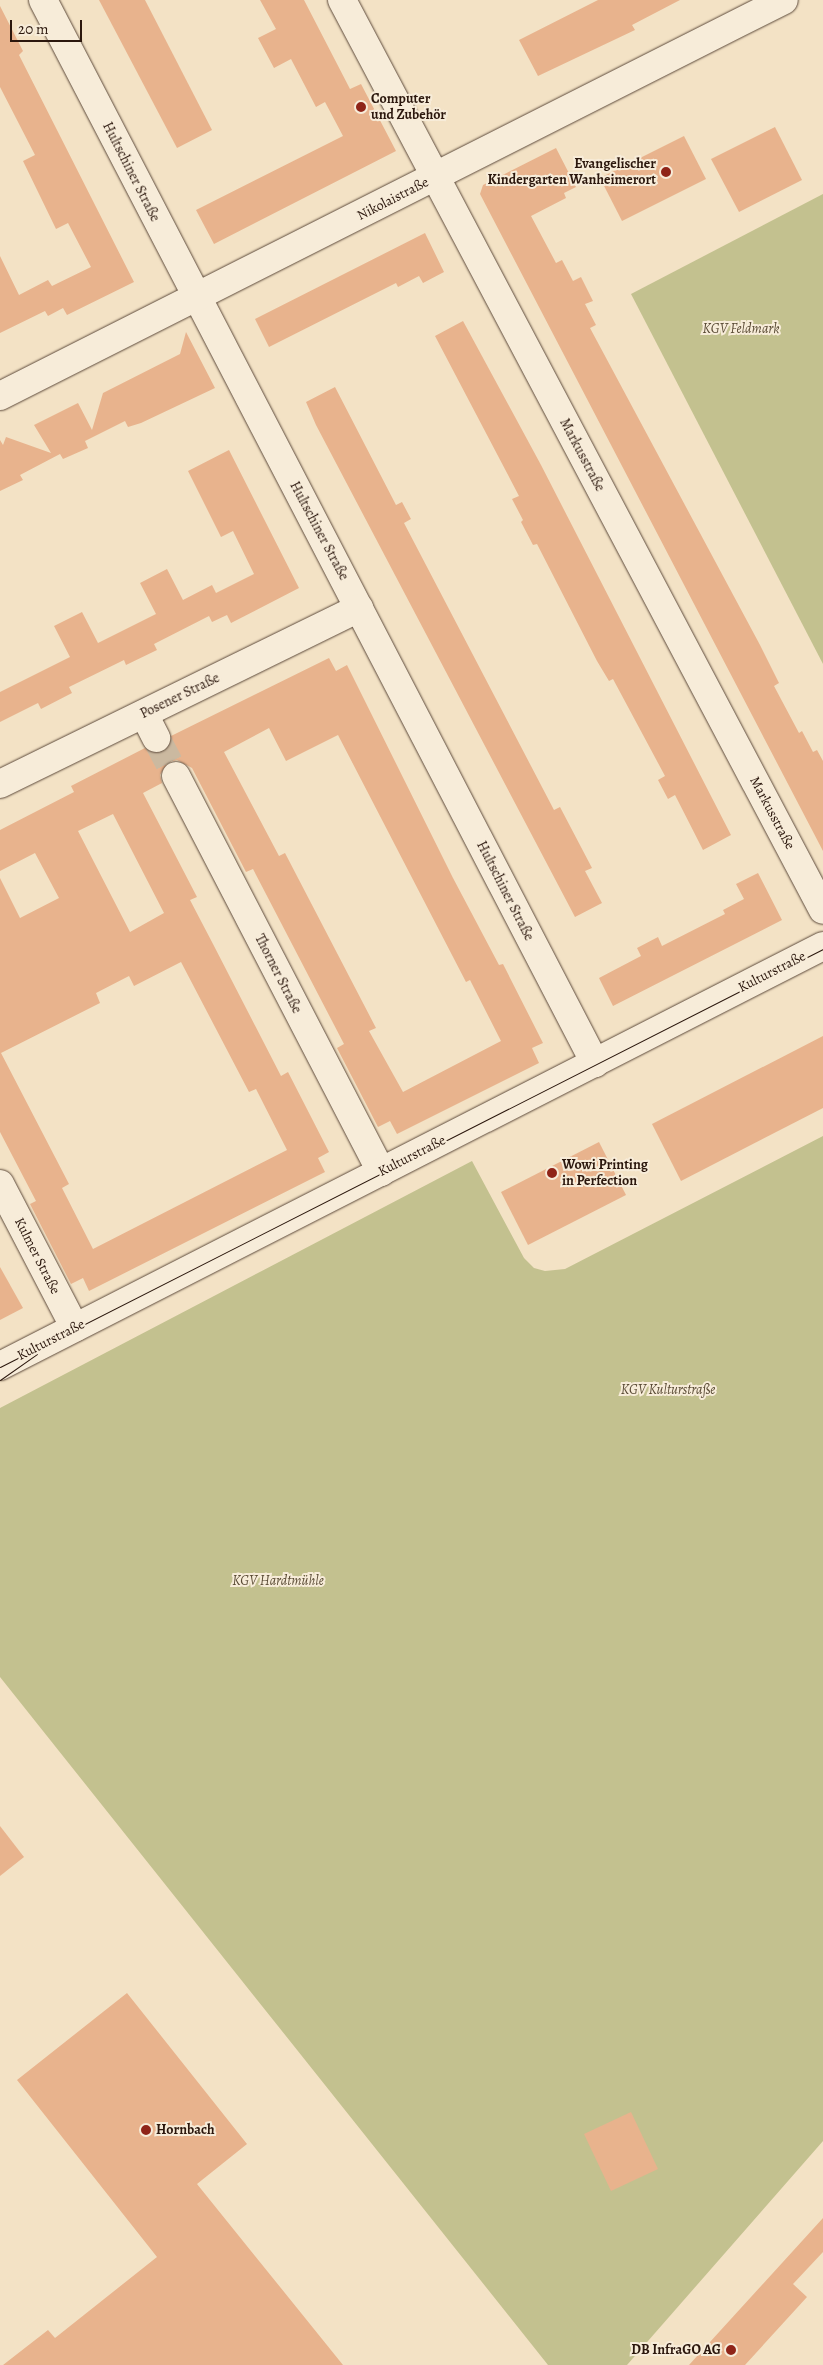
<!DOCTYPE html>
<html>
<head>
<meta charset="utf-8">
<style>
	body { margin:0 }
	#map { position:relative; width:823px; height:2365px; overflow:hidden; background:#f3e2c5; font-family:Alegreya,serif }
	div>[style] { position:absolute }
	.green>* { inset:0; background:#c3c18f }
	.building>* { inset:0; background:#e8b38d }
	.minor-tunnel>* { height:28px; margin-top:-14px; transform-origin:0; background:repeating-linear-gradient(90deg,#cbb9a0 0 28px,transparent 0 42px) }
	.roads { filter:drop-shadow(0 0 1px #5d4a3b) drop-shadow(0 0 1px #5d4a3b) }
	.minor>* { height:28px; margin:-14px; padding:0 14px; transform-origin:14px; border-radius:14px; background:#f7ecd9 }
	.tram>* { height:1px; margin:-0.5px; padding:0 0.5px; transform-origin:0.5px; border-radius:0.5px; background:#2b170d }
	.dots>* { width:14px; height:14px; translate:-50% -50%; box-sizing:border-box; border:2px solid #f7ecd9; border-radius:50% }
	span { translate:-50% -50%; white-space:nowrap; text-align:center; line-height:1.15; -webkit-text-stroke:4px #f7ecd9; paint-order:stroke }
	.poi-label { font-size:14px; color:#2b170d; font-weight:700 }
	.left { translate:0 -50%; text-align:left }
	.right { translate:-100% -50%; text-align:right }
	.street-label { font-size:14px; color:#2b170d }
	.park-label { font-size:14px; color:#594a34; font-style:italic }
	.scale { position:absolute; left:10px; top:20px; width:72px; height:22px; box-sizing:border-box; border:2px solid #2b170d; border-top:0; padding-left:6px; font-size:15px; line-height:18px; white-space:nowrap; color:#2b170d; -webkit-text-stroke:4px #f7ecd9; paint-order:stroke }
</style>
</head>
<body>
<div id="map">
	<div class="green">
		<div style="clip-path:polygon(823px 194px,823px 664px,631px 294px)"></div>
		<div style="clip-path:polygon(823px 1136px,823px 2141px,627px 2365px,548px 2365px,0 1677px,0 1408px,472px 1161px,524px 1258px,534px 1268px,545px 1271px,565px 1269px)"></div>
	</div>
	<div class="building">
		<div style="clip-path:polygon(99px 0,145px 0,212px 130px,177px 148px)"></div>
		<div style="clip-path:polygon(260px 0,304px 0,350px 89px,361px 84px,396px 151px,214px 244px,196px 210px,343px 136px,325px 102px,316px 107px,291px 59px,274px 68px,258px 38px,276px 29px)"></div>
		<div style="clip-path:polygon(598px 0,680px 0,632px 25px,635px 30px,538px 76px,519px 40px)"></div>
		<div style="clip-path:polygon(0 6px,23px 51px,19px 55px,134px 282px,67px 315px,63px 308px,48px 316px,45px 311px,0 333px,0 256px,19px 295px,48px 280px,52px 286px,91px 267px,68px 223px,56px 229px,23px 161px,35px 155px,0 87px)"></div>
		<div style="clip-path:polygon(775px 127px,802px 180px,739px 212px,711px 159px)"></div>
		<div style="clip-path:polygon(684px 136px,706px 179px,622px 221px,600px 178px)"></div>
		<div style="clip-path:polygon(556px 148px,576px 187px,564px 193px,566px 198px,531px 216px,556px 263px,562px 260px,573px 281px,581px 277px,593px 301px,585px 304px,596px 325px,590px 328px,760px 645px,779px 683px,774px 686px,799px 733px,802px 731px,813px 752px,817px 750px,823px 761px,823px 851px,480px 194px,483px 185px)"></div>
		<div style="clip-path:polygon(425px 233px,444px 272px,423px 283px,419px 276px,398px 287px,396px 283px,269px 347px,255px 319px)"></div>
		<div style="clip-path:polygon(463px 321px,541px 465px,731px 835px,703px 850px,675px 795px,668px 799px,658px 780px,665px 776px,613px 679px,609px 681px,597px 661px,537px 544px,533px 545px,521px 522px,523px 520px,512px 499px,519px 496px,435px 336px)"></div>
		<div style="clip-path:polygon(186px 332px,215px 388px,141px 423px,128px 427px,125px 421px,85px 441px,88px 448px,63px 459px,60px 454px,20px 475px,23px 480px,0 491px,0 440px,3px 445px,6px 437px,51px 453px,34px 425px,78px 403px,92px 430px,103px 393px,180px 354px)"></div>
		<div style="clip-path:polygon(335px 387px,396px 505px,402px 502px,411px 519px,404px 523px,554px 810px,560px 807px,592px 868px,585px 871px,602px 903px,575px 917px,316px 425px,306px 402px)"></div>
		<div style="clip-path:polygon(229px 450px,299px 588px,231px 623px,227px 615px,212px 622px,209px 616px,154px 644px,157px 650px,126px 665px,124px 660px,69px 687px,72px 693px,41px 709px,38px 703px,0 722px,0 692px,70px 657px,54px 626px,82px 612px,98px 643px,156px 614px,140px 583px,167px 569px,183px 600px,212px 585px,216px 593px,254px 574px,233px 531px,221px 537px,188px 471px)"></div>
		<div style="clip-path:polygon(evenodd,329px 658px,336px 671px,347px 665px,453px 878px,499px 965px,503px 964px,543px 1043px,532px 1048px,539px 1063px,397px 1134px,390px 1121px,378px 1127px,337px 1048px,344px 1044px,253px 869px,246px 872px,192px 768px,177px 760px,168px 762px,160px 775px,162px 783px,143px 793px,197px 897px,190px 900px,213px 944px,281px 1076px,288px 1072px,329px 1152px,318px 1158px,325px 1172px,89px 1291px,83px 1278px,71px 1284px,30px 1204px,36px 1201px,0 1132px,0 878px,20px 918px,59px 898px,35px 853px,0 871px,0 830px,74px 792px,71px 786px,145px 748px,155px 754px,163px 752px,169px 746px,171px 736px,329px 658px,269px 728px,286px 761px,338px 735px,466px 982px,470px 980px,501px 1041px,403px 1092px,369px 1031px,376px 1028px,285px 853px,279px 856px,224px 752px,269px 728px,329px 658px,113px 814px,164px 913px,130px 932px,78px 831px,113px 814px,329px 658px,181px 962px,249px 1092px,256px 1089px,287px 1150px,93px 1249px,62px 1188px,69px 1184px,1px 1053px,100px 1003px,96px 993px,129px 976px,134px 986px,181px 962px)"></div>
		<div style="clip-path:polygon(758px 873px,782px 920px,613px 1006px,599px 978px,641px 956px,637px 948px,658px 937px,662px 946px,725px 914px,723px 910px,744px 899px,736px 884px)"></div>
		<div style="clip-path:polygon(823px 1036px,823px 1108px,681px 1181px,652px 1124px)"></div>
		<div style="clip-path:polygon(599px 1142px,626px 1195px,528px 1245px,501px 1192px)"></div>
		<div style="clip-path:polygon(0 1267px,23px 1308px,0 1320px)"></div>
		<div style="clip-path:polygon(0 1826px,24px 1857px,0 1876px)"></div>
		<div style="clip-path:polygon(127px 1993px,247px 2144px,197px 2184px,343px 2365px,3px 2365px,48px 2330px,55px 2338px,157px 2257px,17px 2080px)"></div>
		<div style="clip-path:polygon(631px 2112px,658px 2169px,611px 2191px,584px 2134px)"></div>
		<div style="clip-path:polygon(823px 2218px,823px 2252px,793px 2284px,807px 2297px,745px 2365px,689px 2365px)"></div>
	</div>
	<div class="minor-tunnel">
		<div style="left:156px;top:738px;width:43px;rotate:62.2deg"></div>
	</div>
	<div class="roads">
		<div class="minor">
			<div style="left:43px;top:0;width:1198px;rotate:62.56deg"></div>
			<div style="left:342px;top:0;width:1029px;rotate:62.14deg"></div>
			<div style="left:0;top:396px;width:878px;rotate:-26.8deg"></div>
			<div style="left:144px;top:714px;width:27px;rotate:63deg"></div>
			<div style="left:176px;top:776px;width:446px;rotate:62.6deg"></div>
			<div style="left:0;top:784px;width:400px;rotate:-26.1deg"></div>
			<div style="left:0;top:1184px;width:162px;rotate:62.5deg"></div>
			<div style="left:0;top:1366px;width:924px;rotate:-27.04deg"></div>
		</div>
	</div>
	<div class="tram">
		<div style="left:0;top:1367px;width:923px;rotate:-26.93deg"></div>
		<div style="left:0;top:1380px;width:45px;rotate:-35.1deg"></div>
	</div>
	<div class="dots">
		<div style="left:361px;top:107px;background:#8f2418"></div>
		<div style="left:666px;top:172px;background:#8f2418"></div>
		<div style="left:552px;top:1173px;background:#8f2418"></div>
		<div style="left:146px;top:2130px;background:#8f2418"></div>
		<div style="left:731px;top:2350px;background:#8f2418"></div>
	</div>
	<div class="poi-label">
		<span class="left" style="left:371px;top:107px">Computer<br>und Zubehör</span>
		<span class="right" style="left:656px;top:172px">Evangelischer<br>Kindergarten Wanheimerort</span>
		<span class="left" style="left:562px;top:1173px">Wowi Printing<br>in Perfection</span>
		<span class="left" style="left:156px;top:2130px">Hornbach</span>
		<span class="right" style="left:721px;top:2350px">DB InfraGO AG</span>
	</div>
	<div class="street-label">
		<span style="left:131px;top:172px;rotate:63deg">Hultschiner Straße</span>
		<span style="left:393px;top:199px;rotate:-27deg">Nikolaistraße</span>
		<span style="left:582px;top:455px;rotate:62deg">Markusstraße</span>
		<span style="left:319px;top:531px;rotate:62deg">Hultschiner Straße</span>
		<span style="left:180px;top:696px;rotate:-26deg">Posener Straße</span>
		<span style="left:772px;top:813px;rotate:62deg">Markusstraße</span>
		<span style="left:505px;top:891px;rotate:63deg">Hultschiner Straße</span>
		<span style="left:772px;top:972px;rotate:-27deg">Kulturstraße</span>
		<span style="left:278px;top:974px;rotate:63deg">Thorner Straße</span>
		<span style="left:412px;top:1156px;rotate:-27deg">Kulturstraße</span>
		<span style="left:37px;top:1256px;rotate:63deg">Kulmer Straße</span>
		<span style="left:51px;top:1340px;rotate:-27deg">Kulturstraße</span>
	</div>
	<div class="park-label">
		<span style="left:741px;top:329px">KGV Feldmark</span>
		<span style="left:668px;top:1390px">KGV Kulturstraße</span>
		<span style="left:278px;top:1581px">KGV Hardtmühle</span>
	</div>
	<div class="scale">20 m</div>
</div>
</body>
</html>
